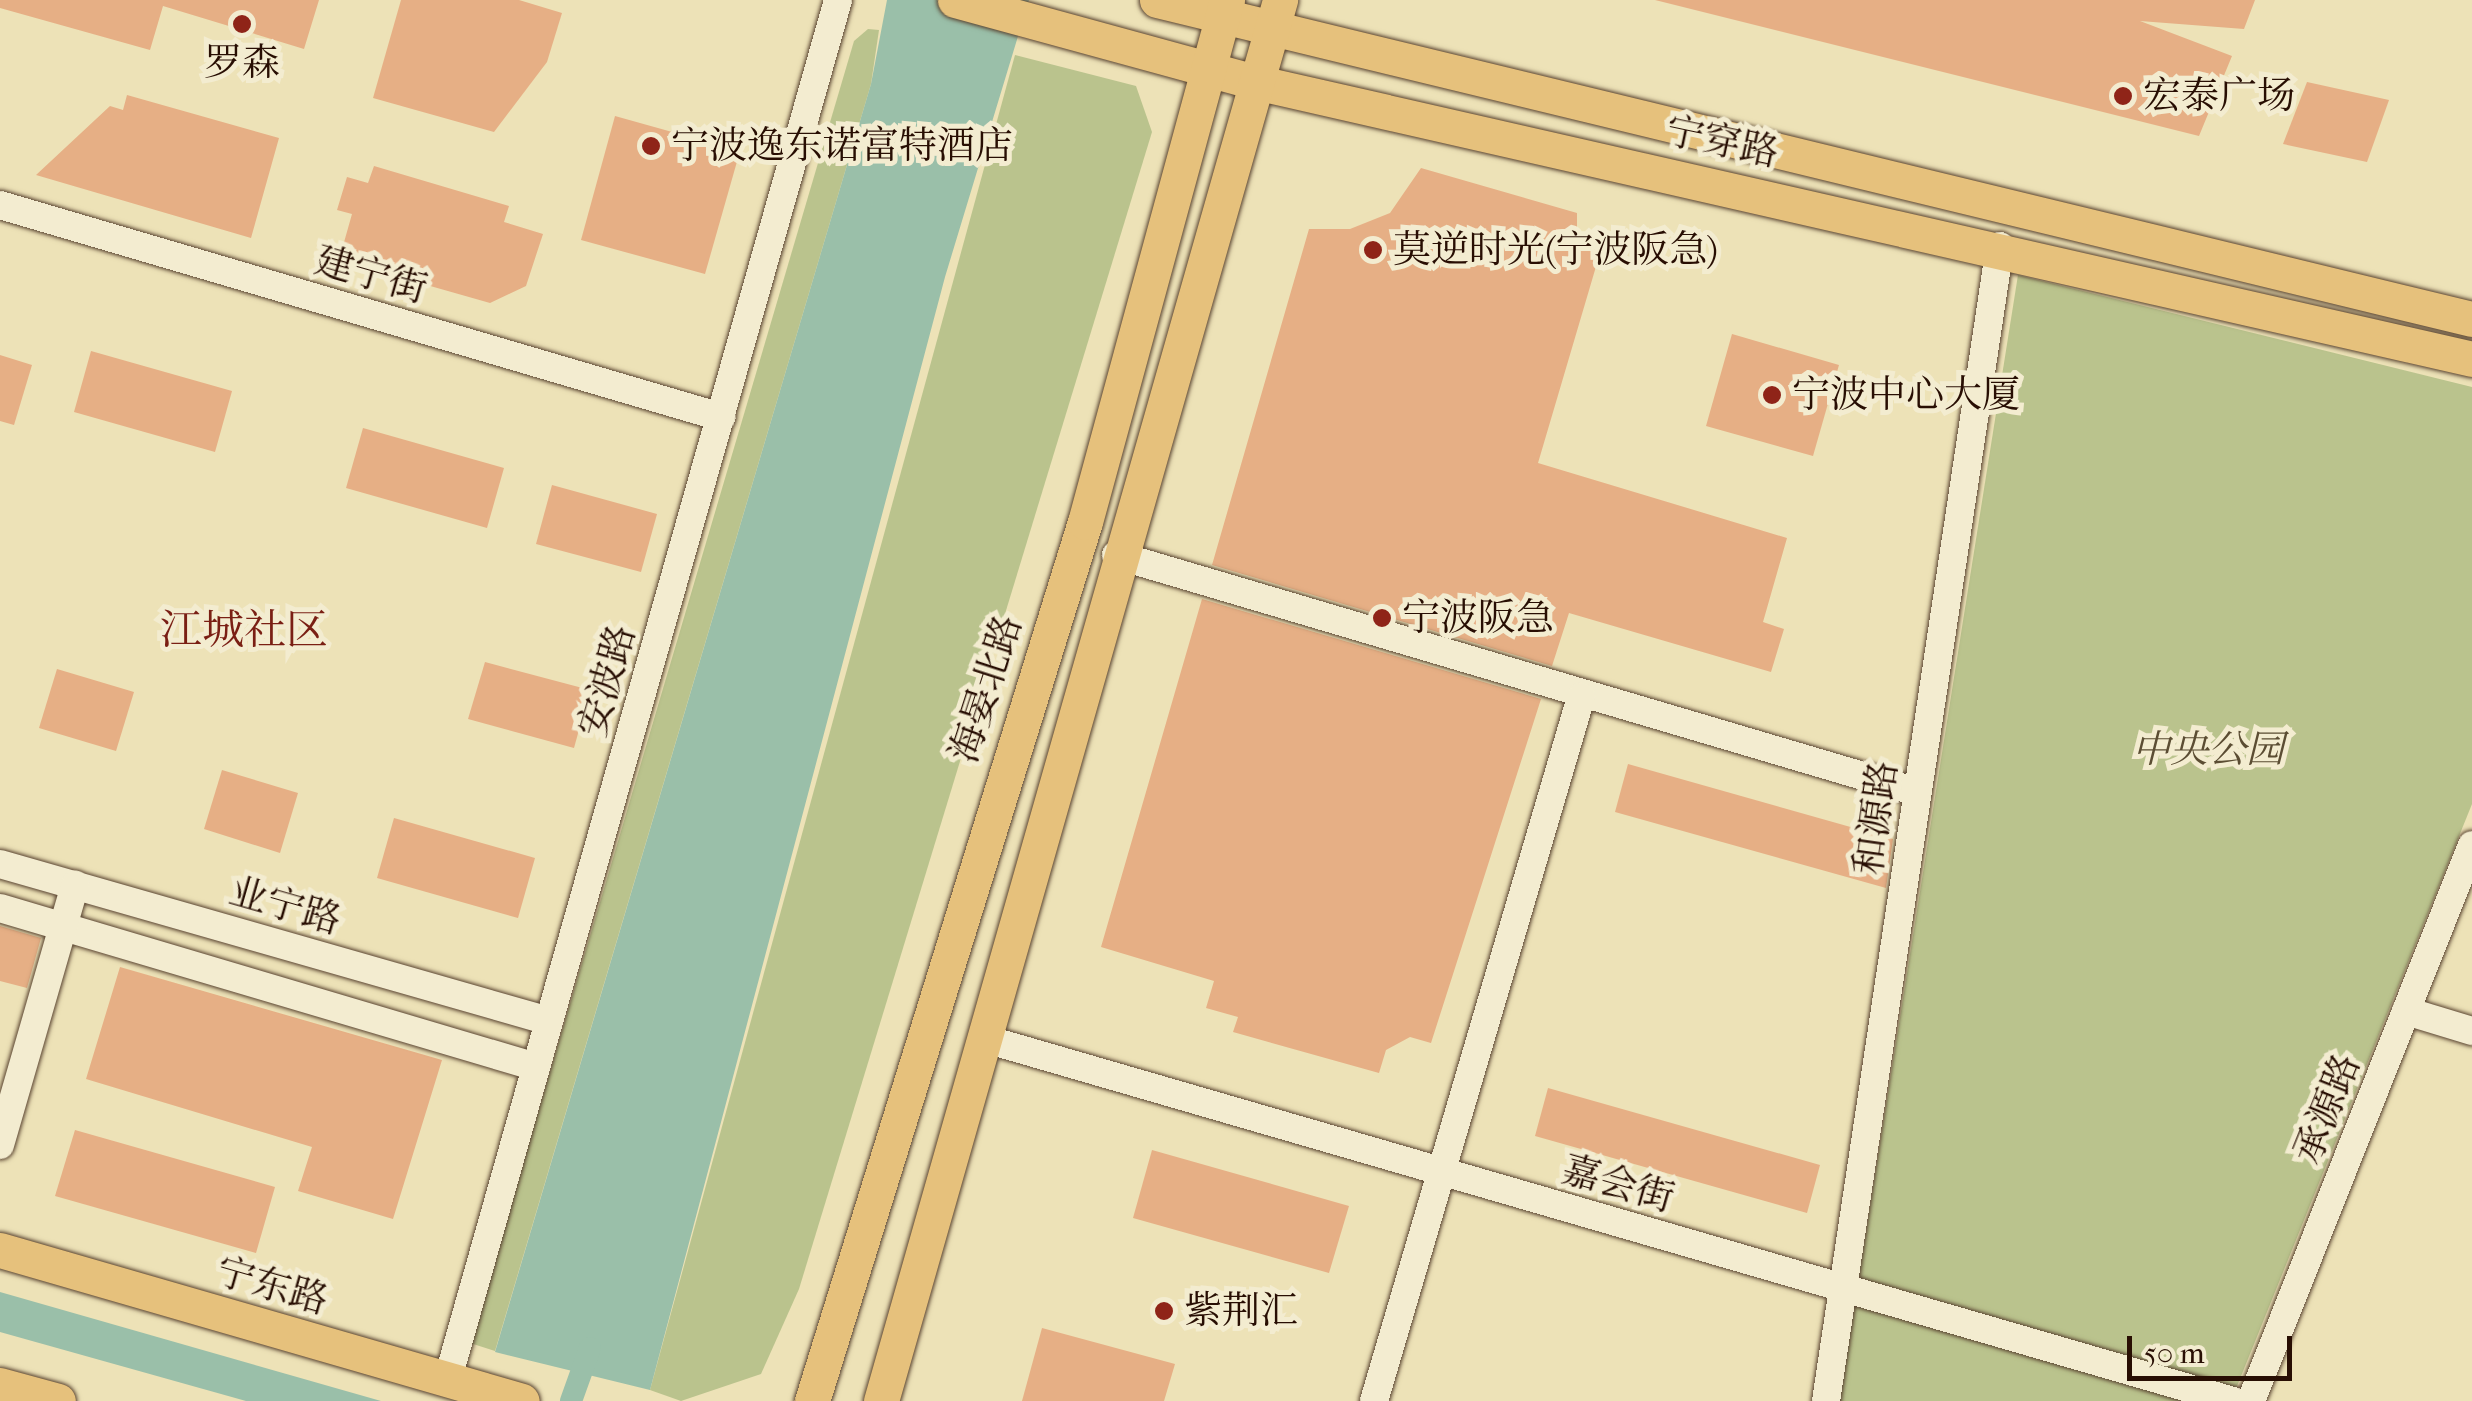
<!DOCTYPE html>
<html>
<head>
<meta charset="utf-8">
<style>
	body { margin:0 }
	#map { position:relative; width:2472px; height:1401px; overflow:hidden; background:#ede2b7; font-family:"IM FELL French Canon","Noto Serif SC",serif }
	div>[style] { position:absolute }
	.green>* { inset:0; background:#bac38d }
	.water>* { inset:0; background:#9abfa9 }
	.canal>* { height:22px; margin:-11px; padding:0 11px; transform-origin:11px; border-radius:11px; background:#9abfa9 }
	.building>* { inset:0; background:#e6af85 }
	.roads { filter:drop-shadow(0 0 2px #594330) drop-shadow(0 0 2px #594330) }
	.minor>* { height:28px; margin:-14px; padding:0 14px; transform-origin:14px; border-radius:14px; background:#f3ecd0 }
	.major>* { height:35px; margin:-17.5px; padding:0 17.5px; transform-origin:17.5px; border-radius:17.5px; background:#e6c17c }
	.dots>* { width:28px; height:28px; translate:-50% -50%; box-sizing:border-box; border:5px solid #f3ecd0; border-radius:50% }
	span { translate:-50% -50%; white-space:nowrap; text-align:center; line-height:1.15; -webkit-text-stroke:10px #f3ecd0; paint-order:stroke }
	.poi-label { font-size:38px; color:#280e03 }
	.left { translate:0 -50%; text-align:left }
	.street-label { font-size:38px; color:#280e03 }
	.park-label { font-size:38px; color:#5b4d33; font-style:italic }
	.quarter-label { font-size:42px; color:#7a1f14 }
	.scale { position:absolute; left:2127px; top:1336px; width:165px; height:45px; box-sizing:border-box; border:5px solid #280e03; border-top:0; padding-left:12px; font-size:30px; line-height:35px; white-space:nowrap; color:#280e03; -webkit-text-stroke:8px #f3ecd0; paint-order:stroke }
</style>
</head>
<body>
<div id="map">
	<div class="green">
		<div style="clip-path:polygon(868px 29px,879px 30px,871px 84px,495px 1351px,470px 1343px,854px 41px)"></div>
		<div style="clip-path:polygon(1015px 55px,1136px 86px,1152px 132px,799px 1289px,761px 1374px,681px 1401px,650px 1390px)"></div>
		<div style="clip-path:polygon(2018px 275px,2472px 387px,2472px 804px,2231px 1401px,1839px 1401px)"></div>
	</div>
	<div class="water">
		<div style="clip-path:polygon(887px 0,1029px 0,945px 277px,650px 1390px,495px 1352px,871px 84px)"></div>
		<div style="clip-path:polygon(0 1292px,381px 1401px,246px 1401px,0 1332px)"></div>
	</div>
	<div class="canal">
		<div style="left:571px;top:1401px;width:56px;rotate:-70.3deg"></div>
	</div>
	<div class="building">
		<div style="clip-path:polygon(0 0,319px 0,304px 49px,163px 6px,150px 50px,0 8px)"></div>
		<div style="clip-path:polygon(401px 0,519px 0,562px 13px,547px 62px,494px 132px,373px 98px)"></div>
		<div style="clip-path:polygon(1655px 0,2255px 0,2244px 29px,2140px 21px,2232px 56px,2199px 136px)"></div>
		<div style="clip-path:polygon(2307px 82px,2389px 100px,2367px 162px,2283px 144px)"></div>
		<div style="clip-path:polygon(127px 95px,279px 138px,251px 238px,36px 175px,110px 106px,123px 110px)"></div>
		<div style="clip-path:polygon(615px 116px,740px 151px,705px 274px,581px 240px)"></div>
		<div style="clip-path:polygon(374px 166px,509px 206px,504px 222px,543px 234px,526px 286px,490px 303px,339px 260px,352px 214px,337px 210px,347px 177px,368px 183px)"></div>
		<div style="clip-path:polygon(1421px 168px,1577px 213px,1577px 230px,1600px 253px,1538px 463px,1787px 538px,1763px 622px,1784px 629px,1771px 672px,1569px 613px,1552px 666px,1212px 565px,1309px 229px,1350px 229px,1390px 213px)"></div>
		<div style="clip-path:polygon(1732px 334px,1839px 365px,1813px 456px,1706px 426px)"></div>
		<div style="clip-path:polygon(91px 351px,232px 391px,215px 452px,74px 412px)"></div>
		<div style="clip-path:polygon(0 355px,32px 365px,14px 425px,0 421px)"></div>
		<div style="clip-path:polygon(363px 428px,504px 468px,487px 528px,346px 488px)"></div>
		<div style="clip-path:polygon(552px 485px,657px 514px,641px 572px,536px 544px)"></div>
		<div style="clip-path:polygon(1202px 599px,1541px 699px,1431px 1043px,1410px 1037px,1386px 1050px,1379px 1073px,1233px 1032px,1238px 1017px,1206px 1008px,1214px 981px,1101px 947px)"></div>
		<div style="clip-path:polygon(485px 662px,590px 690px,574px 748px,468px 719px)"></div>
		<div style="clip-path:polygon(57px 669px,134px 692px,116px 751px,39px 728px)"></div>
		<div style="clip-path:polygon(1628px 764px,1893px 839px,1886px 888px,1615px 812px)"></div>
		<div style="clip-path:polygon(222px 770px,298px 793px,280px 853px,204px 829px)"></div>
		<div style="clip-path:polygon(394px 818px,535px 858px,518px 918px,377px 878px)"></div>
		<div style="clip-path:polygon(0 926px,41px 938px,27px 988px,0 981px)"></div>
		<div style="clip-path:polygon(120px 967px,442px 1060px,393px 1219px,298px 1191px,312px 1147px,86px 1079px)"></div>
		<div style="clip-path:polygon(1548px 1088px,1820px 1165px,1807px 1213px,1535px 1136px)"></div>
		<div style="clip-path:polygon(75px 1130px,275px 1187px,256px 1253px,55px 1196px)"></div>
		<div style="clip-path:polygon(1152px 1150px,1349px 1206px,1329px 1273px,1133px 1218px)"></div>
		<div style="clip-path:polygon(1042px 1328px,1175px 1364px,1164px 1401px,1022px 1401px)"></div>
	</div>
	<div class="roads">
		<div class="minor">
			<div style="left:0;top:205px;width:752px;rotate:16.39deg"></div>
			<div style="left:1116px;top:555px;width:835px;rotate:16.48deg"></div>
			<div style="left:0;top:864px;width:571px;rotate:15.96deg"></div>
			<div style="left:0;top:908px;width:559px;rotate:16.52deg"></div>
			<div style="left:2406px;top:1011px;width:69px;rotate:16.9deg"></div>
			<div style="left:982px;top:1038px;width:1303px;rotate:16.18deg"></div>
			<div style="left:0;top:1145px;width:271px;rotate:-73.9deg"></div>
			<div style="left:447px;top:1382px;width:1436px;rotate:-74.2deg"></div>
			<div style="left:1374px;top:1401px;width:734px;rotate:-73.61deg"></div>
			<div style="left:1826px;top:1401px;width:1168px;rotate:-81.43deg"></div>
			<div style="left:2251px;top:1401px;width:598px;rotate:-68.32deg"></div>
		</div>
		<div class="major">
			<div style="left:955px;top:0;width:311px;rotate:15.3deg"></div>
			<div style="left:1255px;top:82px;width:1248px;rotate:12.82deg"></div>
			<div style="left:1157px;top:0;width:1353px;rotate:13.64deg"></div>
			<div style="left:0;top:1250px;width:543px;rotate:16.13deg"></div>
			<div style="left:0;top:1385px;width:60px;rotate:15.4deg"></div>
			<div style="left:812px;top:1401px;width:920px;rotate:-72.75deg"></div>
			<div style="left:1085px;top:522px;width:541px;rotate:-74.78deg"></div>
			<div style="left:881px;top:1401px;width:1457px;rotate:-74.1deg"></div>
		</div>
	</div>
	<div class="dots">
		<div style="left:242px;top:24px;background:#8f2418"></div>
		<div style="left:2123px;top:96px;background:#8f2418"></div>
		<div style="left:651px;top:146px;background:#8f2418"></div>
		<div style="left:1373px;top:250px;background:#8f2418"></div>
		<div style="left:1772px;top:395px;background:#8f2418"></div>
		<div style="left:1382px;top:618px;background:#8f2418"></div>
		<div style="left:1164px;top:1311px;background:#8f2418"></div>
	</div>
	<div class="poi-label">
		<span style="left:242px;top:63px">罗森</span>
		<span class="left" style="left:2143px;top:96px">宏泰广场</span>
		<span class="left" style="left:671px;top:146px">宁波逸东诺富特酒店</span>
		<span class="left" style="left:1393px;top:250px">莫逆时光(宁波阪急)</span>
		<span class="left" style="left:1792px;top:395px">宁波中心大厦</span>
		<span class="left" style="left:1402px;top:618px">宁波阪急</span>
		<span class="left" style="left:1184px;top:1311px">紫荆汇</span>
	</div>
	<div class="street-label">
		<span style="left:1722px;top:142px;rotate:12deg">宁穿路</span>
		<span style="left:371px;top:275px;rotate:16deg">建宁街</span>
		<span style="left:607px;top:681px;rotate:-74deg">安波路</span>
		<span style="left:986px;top:689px;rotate:-72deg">海晏北路</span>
		<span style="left:1876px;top:818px;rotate:-82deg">和源路</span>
		<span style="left:285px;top:906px;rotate:16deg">业宁路</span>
		<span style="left:2327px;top:1109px;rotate:-68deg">承源路</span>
		<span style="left:1618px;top:1184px;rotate:16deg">嘉会街</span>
		<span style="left:272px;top:1286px;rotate:16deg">宁东路</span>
	</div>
	<div class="park-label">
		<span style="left:2208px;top:750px">中央公园</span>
	</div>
	<div class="quarter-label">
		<span style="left:244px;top:631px">江城社区</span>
	</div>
	<div class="scale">50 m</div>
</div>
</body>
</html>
